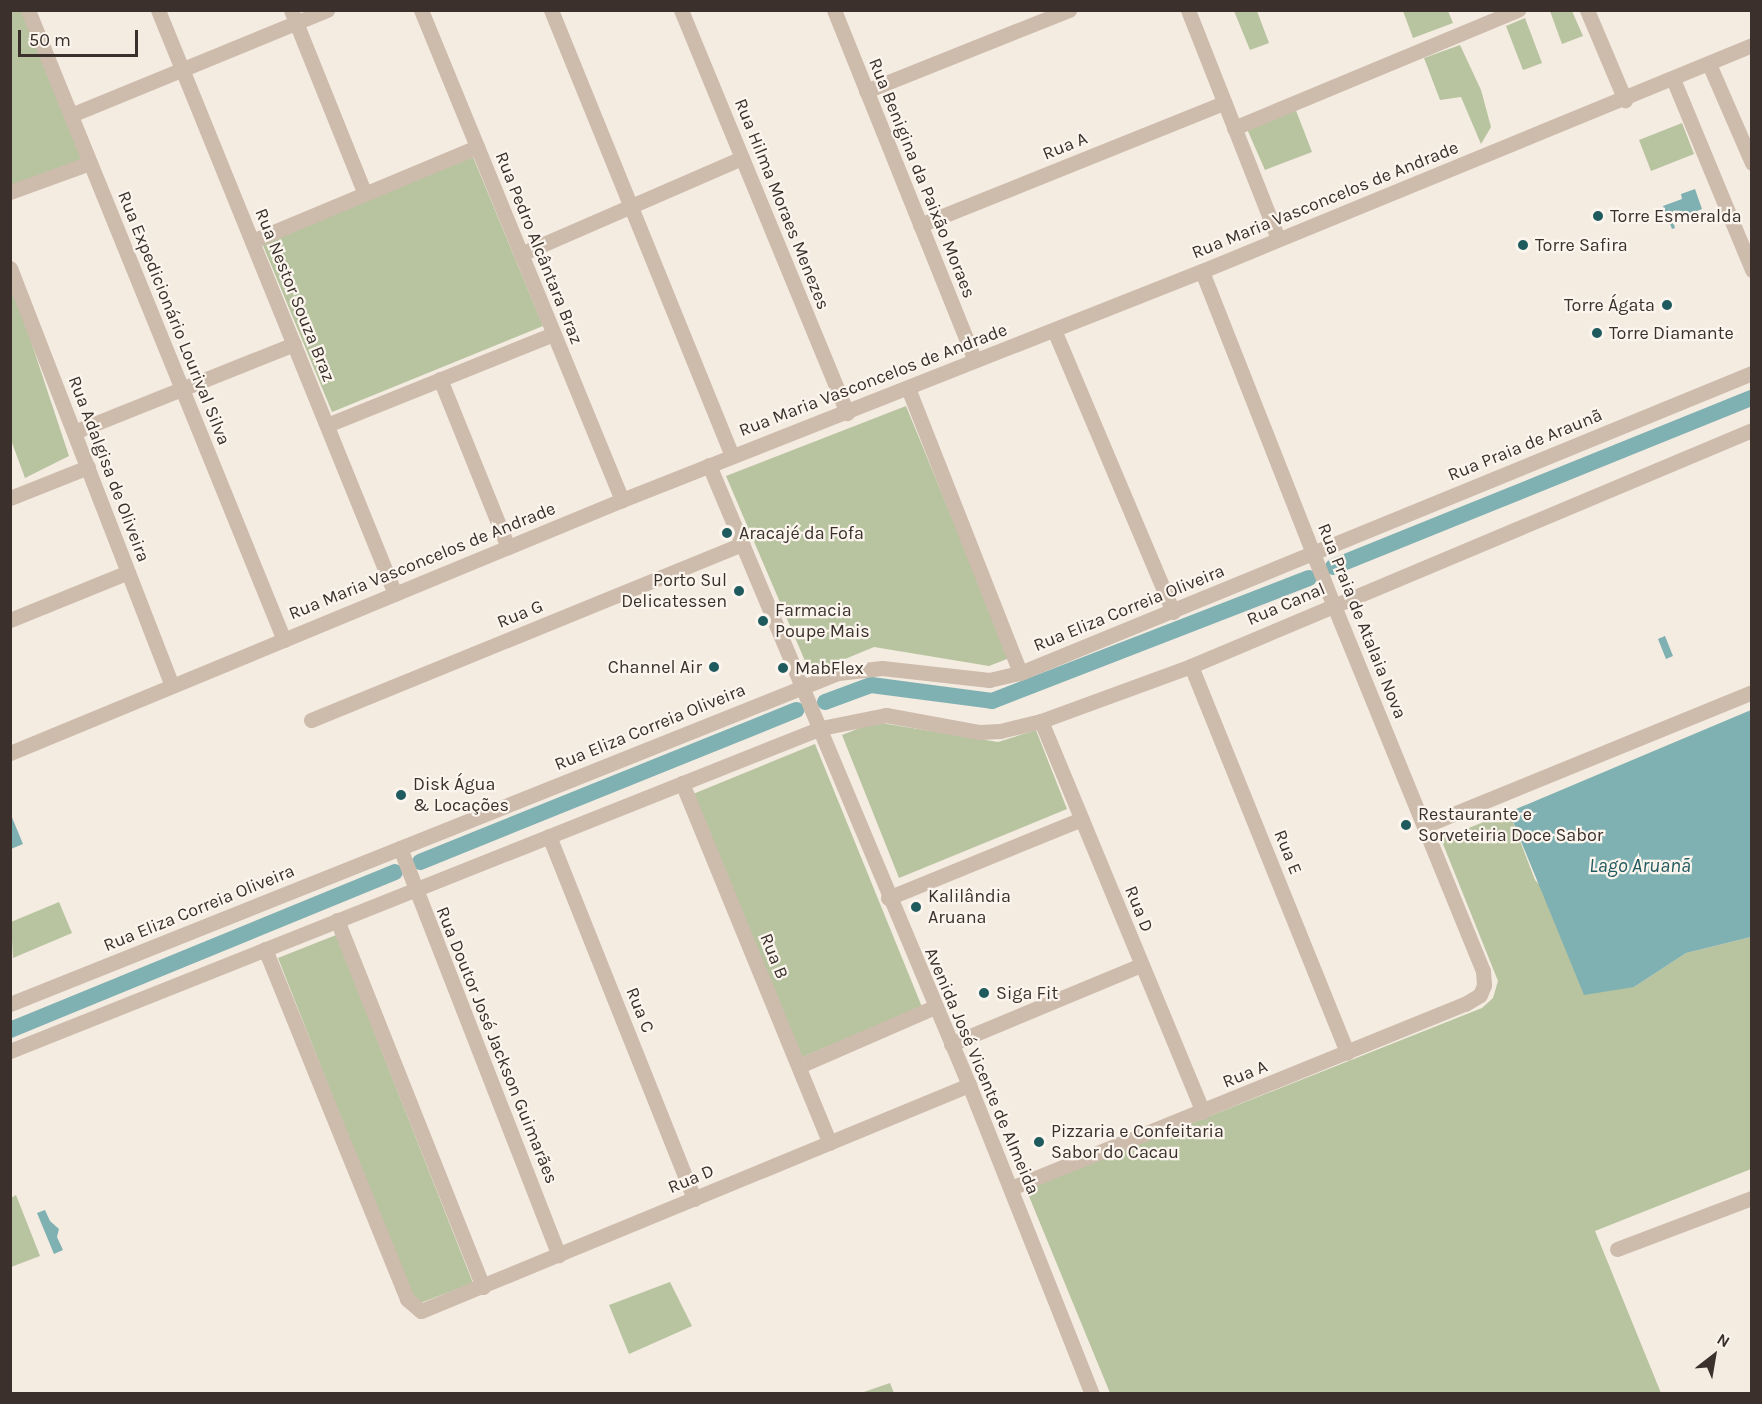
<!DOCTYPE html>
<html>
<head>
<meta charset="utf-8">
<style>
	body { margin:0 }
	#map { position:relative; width:1762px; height:1404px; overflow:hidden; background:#f4ebe1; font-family:Karla,sans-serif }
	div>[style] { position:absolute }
	.green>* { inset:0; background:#b8c4a0 }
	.water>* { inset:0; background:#7fb0b2 }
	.canal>* { height:16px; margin:-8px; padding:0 8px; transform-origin:8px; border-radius:8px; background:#7fb0b2 }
	.minor>* { height:15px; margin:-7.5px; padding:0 7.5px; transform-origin:7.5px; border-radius:7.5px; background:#cdbbac }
	.dots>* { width:16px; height:16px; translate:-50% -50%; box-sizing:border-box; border:3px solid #fbf5ee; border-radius:50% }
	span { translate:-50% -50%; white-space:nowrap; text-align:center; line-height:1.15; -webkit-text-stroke:4.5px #fbf5ee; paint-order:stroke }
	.street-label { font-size:18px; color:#3b302b }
	.poi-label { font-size:18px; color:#3b302b }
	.left { translate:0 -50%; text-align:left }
	.right { translate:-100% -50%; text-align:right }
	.water-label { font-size:20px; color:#1f5a5e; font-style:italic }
	.frame { position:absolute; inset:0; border:12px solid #3b302b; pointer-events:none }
	.north { position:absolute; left:1684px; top:1326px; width:60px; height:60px; -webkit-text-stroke:4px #fbf5ee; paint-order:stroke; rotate:31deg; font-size:16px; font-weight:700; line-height:24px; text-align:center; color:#3b302b }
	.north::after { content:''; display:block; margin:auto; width:21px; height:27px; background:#3b302b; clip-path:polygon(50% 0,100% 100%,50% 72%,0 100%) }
	.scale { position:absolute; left:18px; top:30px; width:120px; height:27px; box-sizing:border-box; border:3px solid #3b302b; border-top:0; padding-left:8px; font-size:18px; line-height:21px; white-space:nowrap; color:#3b302b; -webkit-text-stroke:4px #fbf5ee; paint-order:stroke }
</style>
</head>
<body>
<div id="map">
	<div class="green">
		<div style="clip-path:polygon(11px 11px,28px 11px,90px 163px,11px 192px)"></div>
		<div style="clip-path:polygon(1234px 11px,1257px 11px,1269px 43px,1250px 50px)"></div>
		<div style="clip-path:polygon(1403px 11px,1448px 11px,1453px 23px,1413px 38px)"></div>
		<div style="clip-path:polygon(1550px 11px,1572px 11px,1583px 36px,1562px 44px)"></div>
		<div style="clip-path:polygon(1525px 18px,1542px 63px,1523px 70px,1506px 26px)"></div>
		<div style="clip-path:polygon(1460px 45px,1481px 90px,1491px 127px,1481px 144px,1461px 97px,1440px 100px,1424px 58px)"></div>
		<div style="clip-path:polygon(1295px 108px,1312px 152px,1265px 170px,1247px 129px)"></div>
		<div style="clip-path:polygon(1682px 123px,1694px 154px,1651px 171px,1639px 140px)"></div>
		<div style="clip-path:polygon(473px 157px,543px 326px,332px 412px,262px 243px)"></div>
		<div style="clip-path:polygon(10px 278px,69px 456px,25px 478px,11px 440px)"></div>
		<div style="clip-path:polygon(906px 406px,1007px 652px,1007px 659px,989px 666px,874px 647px,821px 669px,808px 668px,726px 476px)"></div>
		<div style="clip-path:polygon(875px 722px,998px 742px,1036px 730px,1067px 809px,899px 878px,842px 735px)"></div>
		<div style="clip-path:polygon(815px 744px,922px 1007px,800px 1058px,693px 794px)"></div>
		<div style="clip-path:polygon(1509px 812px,1535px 880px,1634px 987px,1686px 953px,1751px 937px,1751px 1169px,1595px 1231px,1661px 1393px,1110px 1393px,1026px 1189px,1482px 1008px,1493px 998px,1498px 981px,1441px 839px)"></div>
		<div style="clip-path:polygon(59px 902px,72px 933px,13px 958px,11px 922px)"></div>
		<div style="clip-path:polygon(336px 935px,473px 1283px,415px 1305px,278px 958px)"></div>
		<div style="clip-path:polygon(16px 1195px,40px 1256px,11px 1267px,11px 1198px)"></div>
		<div style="clip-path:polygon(670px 1282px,692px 1326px,629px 1354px,609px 1305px)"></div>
		<div style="clip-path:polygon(890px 1383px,894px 1393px,861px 1393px)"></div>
	</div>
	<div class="water">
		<div style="clip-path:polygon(1695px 189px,1702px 209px,1697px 211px,1699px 218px,1690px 222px,1687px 215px,1673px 220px,1675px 228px,1672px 229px,1663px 206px,1682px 199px,1681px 194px)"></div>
		<div style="clip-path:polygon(1665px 636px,1673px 656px,1666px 659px,1658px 639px)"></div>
		<div style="clip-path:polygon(1751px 710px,1751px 937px,1686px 953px,1634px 987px,1584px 995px,1509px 812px)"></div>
		<div style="clip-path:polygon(11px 815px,23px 844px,11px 849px,10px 849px)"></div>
		<div style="clip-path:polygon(45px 1210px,50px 1221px,59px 1229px,57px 1237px,63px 1250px,54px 1254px,37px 1213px)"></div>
	</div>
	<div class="canal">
		<div style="left:1333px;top:567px;width:452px;rotate:-22deg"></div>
		<div style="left:825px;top:702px;width:49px;rotate:-20.3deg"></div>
		<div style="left:871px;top:685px;width:122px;rotate:7.5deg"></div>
		<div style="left:992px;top:701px;width:340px;rotate:-21.2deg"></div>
		<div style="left:420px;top:862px;width:406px;rotate:-22deg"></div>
		<div style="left:10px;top:1030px;width:416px;rotate:-22.3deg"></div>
	</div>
	<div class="minor">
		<div style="left:28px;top:10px;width:680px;rotate:67.89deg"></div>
		<div style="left:158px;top:10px;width:630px;rotate:67.91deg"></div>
		<div style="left:291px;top:10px;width:198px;rotate:68.1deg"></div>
		<div style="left:421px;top:10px;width:530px;rotate:67.7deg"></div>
		<div style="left:551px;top:10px;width:481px;rotate:67.9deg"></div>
		<div style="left:681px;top:10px;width:436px;rotate:67.6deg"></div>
		<div style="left:834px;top:10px;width:377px;rotate:68.1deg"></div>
		<div style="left:1188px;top:10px;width:245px;rotate:68.5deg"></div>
		<div style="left:1587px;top:10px;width:98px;rotate:67.1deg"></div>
		<div style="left:1709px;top:64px;width:108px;rotate:66.5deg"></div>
		<div style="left:1673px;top:79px;width:207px;rotate:67.5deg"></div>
		<div style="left:866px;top:91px;width:219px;rotate:-21.8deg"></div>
		<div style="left:71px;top:115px;width:277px;rotate:-22.3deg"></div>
		<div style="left:1234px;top:128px;width:308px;rotate:-22.6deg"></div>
		<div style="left:10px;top:192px;width:85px;rotate:-19.9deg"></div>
		<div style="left:920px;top:225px;width:328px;rotate:-21.9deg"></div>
		<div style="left:252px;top:241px;width:244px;rotate:-22.7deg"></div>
		<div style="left:521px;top:254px;width:241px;rotate:-23.5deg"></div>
		<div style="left:10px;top:268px;width:447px;rotate:68.8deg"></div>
		<div style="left:1054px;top:330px;width:306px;rotate:67.1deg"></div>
		<div style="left:440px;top:379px;width:181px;rotate:68deg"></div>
		<div style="left:908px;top:388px;width:306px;rotate:68.5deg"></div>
		<div style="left:327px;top:425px;width:244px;rotate:-21.9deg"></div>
		<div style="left:74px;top:432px;width:237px;rotate:-21.8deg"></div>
		<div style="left:709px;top:465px;width:672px;rotate:67.25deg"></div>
		<div style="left:969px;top:1085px;width:333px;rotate:68.3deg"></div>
		<div style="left:10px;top:498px;width:84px;rotate:-21.7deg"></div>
		<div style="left:10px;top:620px;width:127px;rotate:-22.1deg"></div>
		<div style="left:1191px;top:666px;width:417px;rotate:68deg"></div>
		<div style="left:311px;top:720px;width:466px;rotate:-22.2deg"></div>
		<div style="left:1041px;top:721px;width:423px;rotate:67.5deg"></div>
		<div style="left:10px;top:753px;width:662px;rotate:-22.46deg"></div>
		<div style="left:622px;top:500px;width:624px;rotate:-21.55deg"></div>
		<div style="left:1202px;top:271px;width:595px;rotate:-22.34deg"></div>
		<div style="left:682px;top:783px;width:389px;rotate:67.7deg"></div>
		<div style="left:1424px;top:826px;width:354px;rotate:-22.2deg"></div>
		<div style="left:549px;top:836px;width:391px;rotate:68.2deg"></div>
		<div style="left:400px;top:848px;width:437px;rotate:68.7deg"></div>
		<div style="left:888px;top:898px;width:209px;rotate:-22.2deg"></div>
		<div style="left:337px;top:920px;width:395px;rotate:68.3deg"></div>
		<div style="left:265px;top:949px;width:378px;rotate:67.9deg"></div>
		<div style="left:407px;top:1299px;width:18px;rotate:41deg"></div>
		<div style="left:421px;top:1311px;width:593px;rotate:-22.41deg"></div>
		<div style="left:10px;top:1004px;width:892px;rotate:-21.79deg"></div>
		<div style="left:838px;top:673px;width:44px;rotate:-6.5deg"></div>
		<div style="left:882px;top:668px;width:108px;rotate:6.4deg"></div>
		<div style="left:989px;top:680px;width:32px;rotate:-13deg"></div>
		<div style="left:1020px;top:673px;width:791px;rotate:-22.29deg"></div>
		<div style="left:951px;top:1044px;width:206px;rotate:-22.6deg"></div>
		<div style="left:10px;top:1051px;width:873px;rotate:-21.72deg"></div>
		<div style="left:821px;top:728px;width:66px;rotate:-11.3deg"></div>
		<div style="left:886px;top:715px;width:95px;rotate:10.4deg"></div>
		<div style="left:979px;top:732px;width:21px;rotate:-3deg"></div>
		<div style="left:1000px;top:731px;width:42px;rotate:-13.7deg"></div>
		<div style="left:1041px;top:721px;width:160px;rotate:-20.1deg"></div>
		<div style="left:1191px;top:666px;width:609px;rotate:-22.82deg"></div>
		<div style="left:799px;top:1066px;width:148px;rotate:-23.5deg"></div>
		<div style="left:1011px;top:1188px;width:490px;rotate:-22.1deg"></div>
		<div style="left:1465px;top:1004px;width:17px;rotate:-31deg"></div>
		<div style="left:1480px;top:995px;width:11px;rotate:-68deg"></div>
		<div style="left:1484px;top:985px;width:14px;rotate:-94deg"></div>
		<div style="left:1483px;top:971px;width:396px;rotate:-112.2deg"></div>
		<div style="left:1333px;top:604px;width:358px;rotate:-111.5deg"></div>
		<div style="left:1617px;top:1249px;width:144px;rotate:-20.7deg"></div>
	</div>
	<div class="dots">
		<div style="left:1598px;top:216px;background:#1f5a5e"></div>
		<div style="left:1523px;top:245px;background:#1f5a5e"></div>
		<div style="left:1667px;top:305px;background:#1f5a5e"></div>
		<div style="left:1597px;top:333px;background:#1f5a5e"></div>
		<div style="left:727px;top:533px;background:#1f5a5e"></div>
		<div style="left:739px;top:591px;background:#1f5a5e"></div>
		<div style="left:763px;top:621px;background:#1f5a5e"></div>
		<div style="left:714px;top:667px;background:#1f5a5e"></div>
		<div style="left:783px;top:668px;background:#1f5a5e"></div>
		<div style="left:401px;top:795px;background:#1f5a5e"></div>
		<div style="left:1406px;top:825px;background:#1f5a5e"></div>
		<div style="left:916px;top:907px;background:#1f5a5e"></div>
		<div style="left:984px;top:993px;background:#1f5a5e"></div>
		<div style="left:1039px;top:1142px;background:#1f5a5e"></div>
	</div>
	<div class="street-label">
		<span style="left:1065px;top:146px;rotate:-22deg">Rua A</span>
		<span style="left:922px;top:178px;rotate:68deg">Rua Benigina da Paixão Moraes</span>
		<span style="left:1325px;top:200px;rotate:-22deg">Rua Maria Vasconcelos de Andrade</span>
		<span style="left:782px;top:204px;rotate:68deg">Rua Hilma Moraes Menezes</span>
		<span style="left:539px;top:248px;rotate:68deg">Rua Pedro Alcântara Braz</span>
		<span style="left:295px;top:295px;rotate:68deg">Rua Nestor Souza Braz</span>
		<span style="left:174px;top:318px;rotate:68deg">Rua Expedicionário Lourival Silva</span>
		<span style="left:873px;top:380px;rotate:-21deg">Rua Maria Vasconcelos de Andrade</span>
		<span style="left:1525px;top:445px;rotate:-22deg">Rua Praia de Araunã</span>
		<span style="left:109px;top:469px;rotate:69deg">Rua Adalgisa de Oliveira</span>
		<span style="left:422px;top:561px;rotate:-22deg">Rua Maria Vasconcelos de Andrade</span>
		<span style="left:1286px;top:604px;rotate:-23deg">Rua Canal</span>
		<span style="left:1129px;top:608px;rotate:-22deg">Rua Eliza Correia Oliveira</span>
		<span style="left:520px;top:614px;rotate:-22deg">Rua G</span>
		<span style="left:1362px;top:621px;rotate:68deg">Rua Praia de Atalaia Nova</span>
		<span style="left:650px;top:727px;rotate:-22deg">Rua Eliza Correia Oliveira</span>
		<span style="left:1288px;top:852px;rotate:68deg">Rua E</span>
		<span style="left:199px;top:908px;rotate:-22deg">Rua Eliza Correia Oliveira</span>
		<span style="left:1139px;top:909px;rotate:68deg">Rua D</span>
		<span style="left:774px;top:956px;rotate:68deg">Rua B</span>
		<span style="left:640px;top:1010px;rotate:68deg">Rua C</span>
		<span style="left:497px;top:1045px;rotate:68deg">Rua Doutor José Jackson Guimarães</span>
		<span style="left:982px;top:1071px;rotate:67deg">Avenida José Vicente de Almeida</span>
		<span style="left:1245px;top:1074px;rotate:-22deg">Rua A</span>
		<span style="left:691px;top:1179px;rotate:-23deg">Rua D</span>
	</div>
	<div class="poi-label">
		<span class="left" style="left:1610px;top:216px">Torre Esmeralda</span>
		<span class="left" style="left:1535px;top:245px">Torre Safira</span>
		<span class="right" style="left:1655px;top:305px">Torre Ágata</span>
		<span class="left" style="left:1609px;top:333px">Torre Diamante</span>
		<span class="left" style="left:739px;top:533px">Aracajé da Fofa</span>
		<span class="right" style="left:727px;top:591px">Porto Sul<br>Delicatessen</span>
		<span class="left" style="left:775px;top:621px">Farmacia<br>Poupe Mais</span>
		<span class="right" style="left:702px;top:667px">Channel Air</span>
		<span class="left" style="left:795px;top:668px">MabFlex</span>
		<span class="left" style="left:413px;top:795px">Disk Água<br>&amp; Locações</span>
		<span class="left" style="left:1418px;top:825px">Restaurante e<br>Sorveteiria Doce Sabor</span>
		<span class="left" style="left:928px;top:907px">Kalilândia<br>Aruana</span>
		<span class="left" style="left:996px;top:993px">Siga Fit</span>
		<span class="left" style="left:1051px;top:1142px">Pizzaria e Confeitaria<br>Sabor do Cacau</span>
	</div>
	<div class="water-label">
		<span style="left:1640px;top:865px">Lago Aruanã</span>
	</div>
	<div class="frame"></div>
	<div class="north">N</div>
	<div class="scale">50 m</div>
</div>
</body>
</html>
